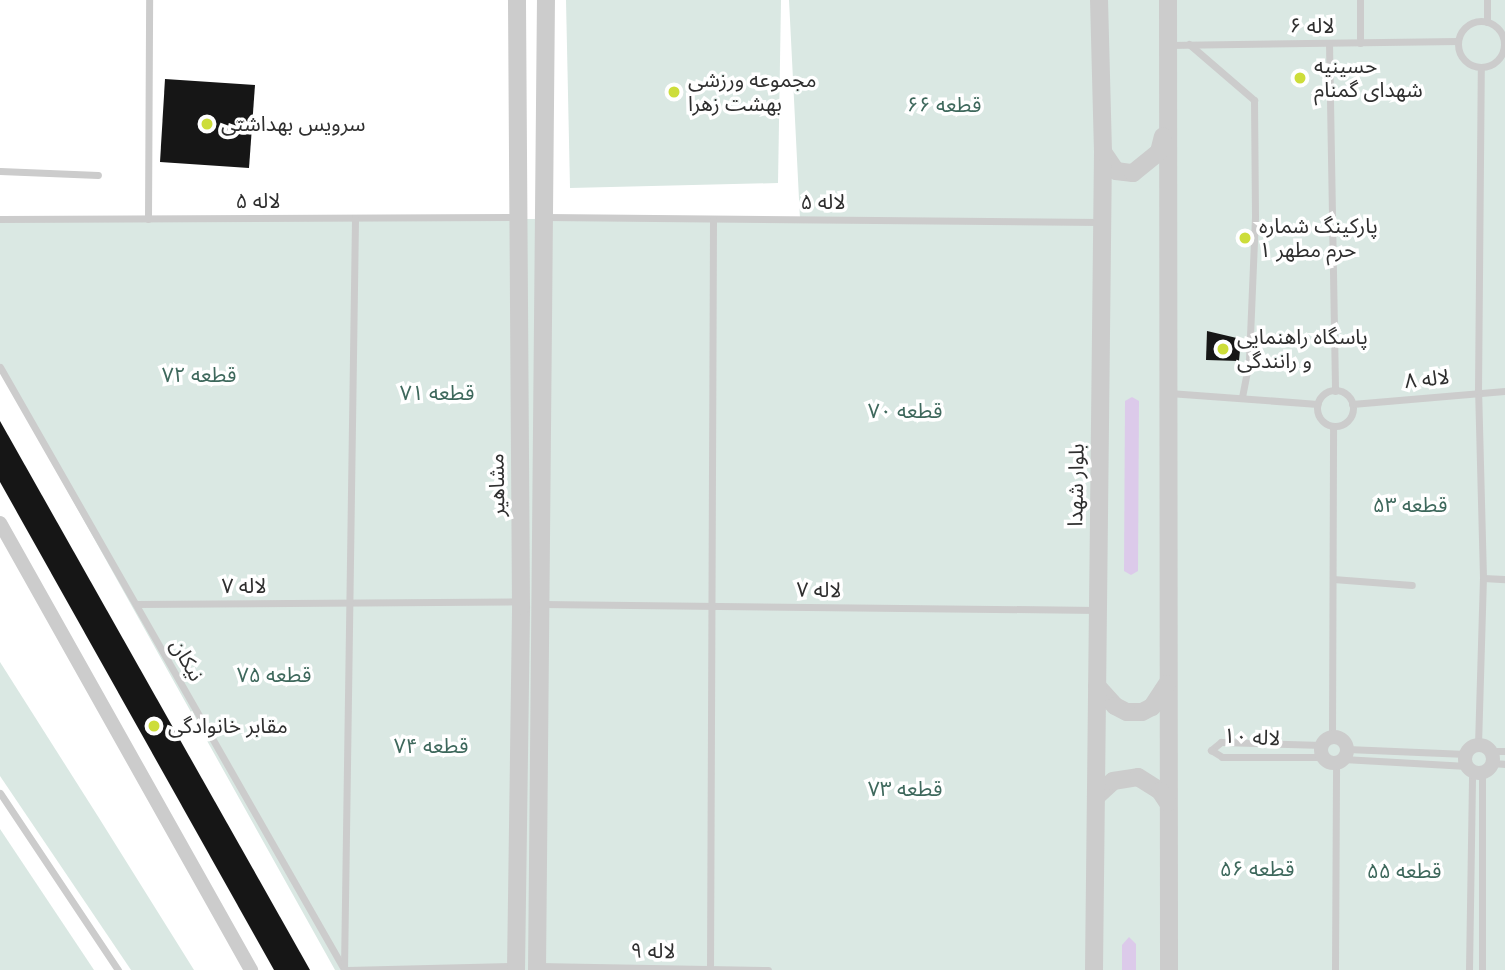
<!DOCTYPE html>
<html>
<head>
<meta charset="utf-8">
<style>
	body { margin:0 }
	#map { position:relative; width:1505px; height:970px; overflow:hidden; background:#fff; font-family:Figtree,"Noto Sans Arabic",sans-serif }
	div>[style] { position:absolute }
	.green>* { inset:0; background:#dae8e3 }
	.water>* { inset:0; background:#dccaea }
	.building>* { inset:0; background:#161616 }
	.service>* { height:7px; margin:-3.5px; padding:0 3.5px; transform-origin:3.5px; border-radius:3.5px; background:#ccc }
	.service>.ring { margin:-3.5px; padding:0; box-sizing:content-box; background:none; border:7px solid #ccc; border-radius:50% }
	.minor>* { height:14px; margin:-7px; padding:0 7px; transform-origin:7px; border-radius:7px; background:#ccc }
	.minor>.ring { margin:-7px; padding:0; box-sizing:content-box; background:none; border:14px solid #ccc; border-radius:50% }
	.tertiary>* { height:18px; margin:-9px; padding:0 9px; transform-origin:9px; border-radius:9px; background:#ccc }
	.dots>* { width:19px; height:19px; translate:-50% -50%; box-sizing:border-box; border:4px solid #fff; border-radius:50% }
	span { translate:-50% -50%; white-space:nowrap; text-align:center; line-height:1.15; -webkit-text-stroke:7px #fff; paint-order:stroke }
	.street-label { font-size:21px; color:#2f2f2f }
	.poi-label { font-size:21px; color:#2f2f2f }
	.left { translate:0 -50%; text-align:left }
	.park-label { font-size:21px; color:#3e685c }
</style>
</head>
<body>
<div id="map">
	<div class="green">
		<div style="clip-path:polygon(566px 0,781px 0,778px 183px,570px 188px)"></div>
		<div style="clip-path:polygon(789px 0,1505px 0,1505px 970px,335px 970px,0 370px,0 219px,800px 219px)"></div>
		<div style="clip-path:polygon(0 662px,99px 818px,194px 970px,131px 970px,0 776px)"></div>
		<div style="clip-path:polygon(0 829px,94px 970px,0 970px)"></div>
	</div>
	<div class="water">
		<div style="clip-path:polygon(1132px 397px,1139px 401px,1138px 571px,1131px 575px,1124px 571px,1125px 401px)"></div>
		<div style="clip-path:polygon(1129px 937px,1136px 944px,1136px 970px,1122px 970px,1122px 945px)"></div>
	</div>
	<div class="building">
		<div style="clip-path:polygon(165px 79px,255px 85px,249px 168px,160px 162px)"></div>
		<div style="clip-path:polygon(1207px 331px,1241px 339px,1239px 361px,1206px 360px)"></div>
		<div style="clip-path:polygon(0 421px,310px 970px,274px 970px,0 482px)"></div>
	</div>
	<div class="service">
		<div style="left:1487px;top:0;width:22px;rotate:90deg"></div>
		<div class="ring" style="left:1458px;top:21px;width:39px;height:39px"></div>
		<div style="left:1329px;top:43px;width:348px;rotate:89deg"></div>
		<div style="left:1360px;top:43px;width:43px;rotate:-90deg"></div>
		<div style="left:1189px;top:44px;width:86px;rotate:40.7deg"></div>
		<div style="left:1254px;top:100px;width:117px;rotate:89.5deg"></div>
		<div style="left:1255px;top:217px;width:144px;rotate:92.4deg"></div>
		<div style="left:1249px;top:361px;width:36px;rotate:101deg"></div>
		<div style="left:1168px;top:45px;width:290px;rotate:-0.8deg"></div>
		<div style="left:0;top:171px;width:98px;rotate:2.3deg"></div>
		<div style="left:546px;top:217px;width:555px;rotate:0.52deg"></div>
		<div style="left:0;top:219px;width:516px;rotate:-0.22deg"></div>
		<div style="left:148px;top:219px;width:219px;rotate:-89.7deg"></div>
		<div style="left:0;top:367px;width:693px;rotate:60.26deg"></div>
		<div class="ring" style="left:1317px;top:390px;width:29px;height:29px"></div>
		<div style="left:1169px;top:393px;width:149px;rotate:4.2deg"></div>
		<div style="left:1352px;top:404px;width:154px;rotate:-4.9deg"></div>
		<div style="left:1483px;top:578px;width:22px;rotate:3deg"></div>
		<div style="left:1333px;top:579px;width:79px;rotate:4.3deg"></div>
		<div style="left:136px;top:604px;width:385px;rotate:-0.4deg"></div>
		<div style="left:542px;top:604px;width:555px;rotate:0.62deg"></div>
		<div style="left:1332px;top:738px;width:312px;rotate:-89.8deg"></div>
		<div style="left:1323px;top:745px;width:102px;rotate:-178.3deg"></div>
		<div style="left:1221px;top:742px;width:13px;rotate:141deg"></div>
		<div style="left:1211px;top:750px;width:13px;rotate:32deg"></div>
		<div style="left:1222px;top:757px;width:101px"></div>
		<div style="left:1478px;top:745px;width:167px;rotate:-88.3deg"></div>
		<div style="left:1483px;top:578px;width:187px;rotate:-91.5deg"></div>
		<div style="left:1478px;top:391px;width:324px;rotate:-89.5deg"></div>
		<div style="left:1347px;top:749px;width:119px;rotate:2.4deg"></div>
		<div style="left:1490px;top:751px;width:15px"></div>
		<div style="left:1343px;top:759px;width:124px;rotate:3.2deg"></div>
		<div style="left:1492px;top:763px;width:13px;rotate:4deg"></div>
		<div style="left:0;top:793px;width:213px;rotate:56.3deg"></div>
		<div style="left:538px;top:966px;width:230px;rotate:1deg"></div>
		<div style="left:344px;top:970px;width:752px;rotate:-89.16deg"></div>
		<div style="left:347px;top:970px;width:169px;rotate:-1.4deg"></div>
		<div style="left:710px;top:970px;width:751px;rotate:-89.77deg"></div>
		<div style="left:1335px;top:970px;width:207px;rotate:-89.7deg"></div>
		<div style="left:1469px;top:970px;width:198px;rotate:-89.1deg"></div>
		<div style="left:1482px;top:970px;width:197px;rotate:-90deg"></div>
	</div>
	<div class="minor">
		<div style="left:0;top:523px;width:513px;rotate:60.68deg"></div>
		<div class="ring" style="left:1321px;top:737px;width:12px;height:12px"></div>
		<div class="ring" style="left:1465px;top:745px;width:14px;height:14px"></div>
	</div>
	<div class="tertiary">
		<div style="left:1168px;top:0;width:970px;rotate:89.94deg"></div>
		<div style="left:1103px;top:152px;width:23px;rotate:56deg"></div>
		<div style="left:1116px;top:171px;width:17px;rotate:7deg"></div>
		<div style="left:1133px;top:173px;width:33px;rotate:-39deg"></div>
		<div style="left:1159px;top:152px;width:16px;rotate:-76deg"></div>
		<div style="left:1097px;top:686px;width:27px;rotate:48deg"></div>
		<div style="left:1115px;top:706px;width:13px;rotate:27deg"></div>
		<div style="left:1127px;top:712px;width:15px"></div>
		<div style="left:1142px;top:712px;width:11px;rotate:-27deg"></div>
		<div style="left:1152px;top:707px;width:27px;rotate:-57deg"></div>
		<div style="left:1096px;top:797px;width:23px;rotate:-43deg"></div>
		<div style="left:1113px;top:781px;width:25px;rotate:-9deg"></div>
		<div style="left:1138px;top:777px;width:26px;rotate:32deg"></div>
		<div style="left:1160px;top:791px;width:14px;rotate:56deg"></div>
		<div style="left:516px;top:970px;width:364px;rotate:-89.2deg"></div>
		<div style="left:521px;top:606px;width:606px;rotate:-90.38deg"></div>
		<div style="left:537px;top:970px;width:970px;rotate:-89.47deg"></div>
		<div style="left:1094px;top:970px;width:818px;rotate:-89.37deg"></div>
		<div style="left:1103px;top:152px;width:152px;rotate:-91.5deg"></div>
	</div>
	<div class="dots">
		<div style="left:1300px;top:78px;background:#cddd3a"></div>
		<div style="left:674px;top:92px;background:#cddd3a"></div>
		<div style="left:207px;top:124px;background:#cddd3a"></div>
		<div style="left:1245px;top:238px;background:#cddd3a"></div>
		<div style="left:1223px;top:349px;background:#cddd3a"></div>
		<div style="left:154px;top:726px;background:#cddd3a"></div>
	</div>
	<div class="street-label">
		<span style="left:1312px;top:26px">لاله ۶</span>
		<span style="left:258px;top:201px">لاله ۵</span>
		<span style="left:823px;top:202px">لاله ۵</span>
		<span style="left:1427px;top:379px;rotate:-6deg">لاله ۸</span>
		<span style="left:497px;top:485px;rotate:-91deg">مشاهیر</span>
		<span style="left:1076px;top:485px;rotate:-89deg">بلوار شهدا</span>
		<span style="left:244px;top:586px">لاله ۷</span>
		<span style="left:819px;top:590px;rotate:1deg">لاله ۷</span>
		<span style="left:187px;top:660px;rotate:60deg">نیکان</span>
		<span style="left:1252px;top:737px;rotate:3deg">لاله ۱۰</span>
		<span style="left:653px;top:951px;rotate:1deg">لاله ۹</span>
	</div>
	<div class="poi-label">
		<span class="left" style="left:1314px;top:78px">حسینیه<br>شهدای گمنام</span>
		<span class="left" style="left:688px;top:92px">مجموعه ورزشی<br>بهشت زهرا</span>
		<span class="left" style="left:221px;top:124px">سرویس بهداشتی</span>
		<span class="left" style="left:1259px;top:238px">پارکینگ شماره<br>۱ حرم مطهر</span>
		<span class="left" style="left:1237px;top:349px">پاسگاه راهنمایی<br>و رانندگی</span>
		<span class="left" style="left:168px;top:726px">مقابر خانوادگی</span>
	</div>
	<div class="park-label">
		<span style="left:944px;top:105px">قطعه ۶۶</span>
		<span style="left:199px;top:375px">قطعه ۷۲</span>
		<span style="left:437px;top:393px">قطعه ۷۱</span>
		<span style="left:905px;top:411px">قطعه ۷۰</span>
		<span style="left:1410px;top:505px">قطعه ۵۳</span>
		<span style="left:274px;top:675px">قطعه ۷۵</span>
		<span style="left:431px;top:746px">قطعه ۷۴</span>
		<span style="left:905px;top:789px">قطعه ۷۳</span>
		<span style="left:1257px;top:869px">قطعه ۵۶</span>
		<span style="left:1404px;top:871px">قطعه ۵۵</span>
	</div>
</div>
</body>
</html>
